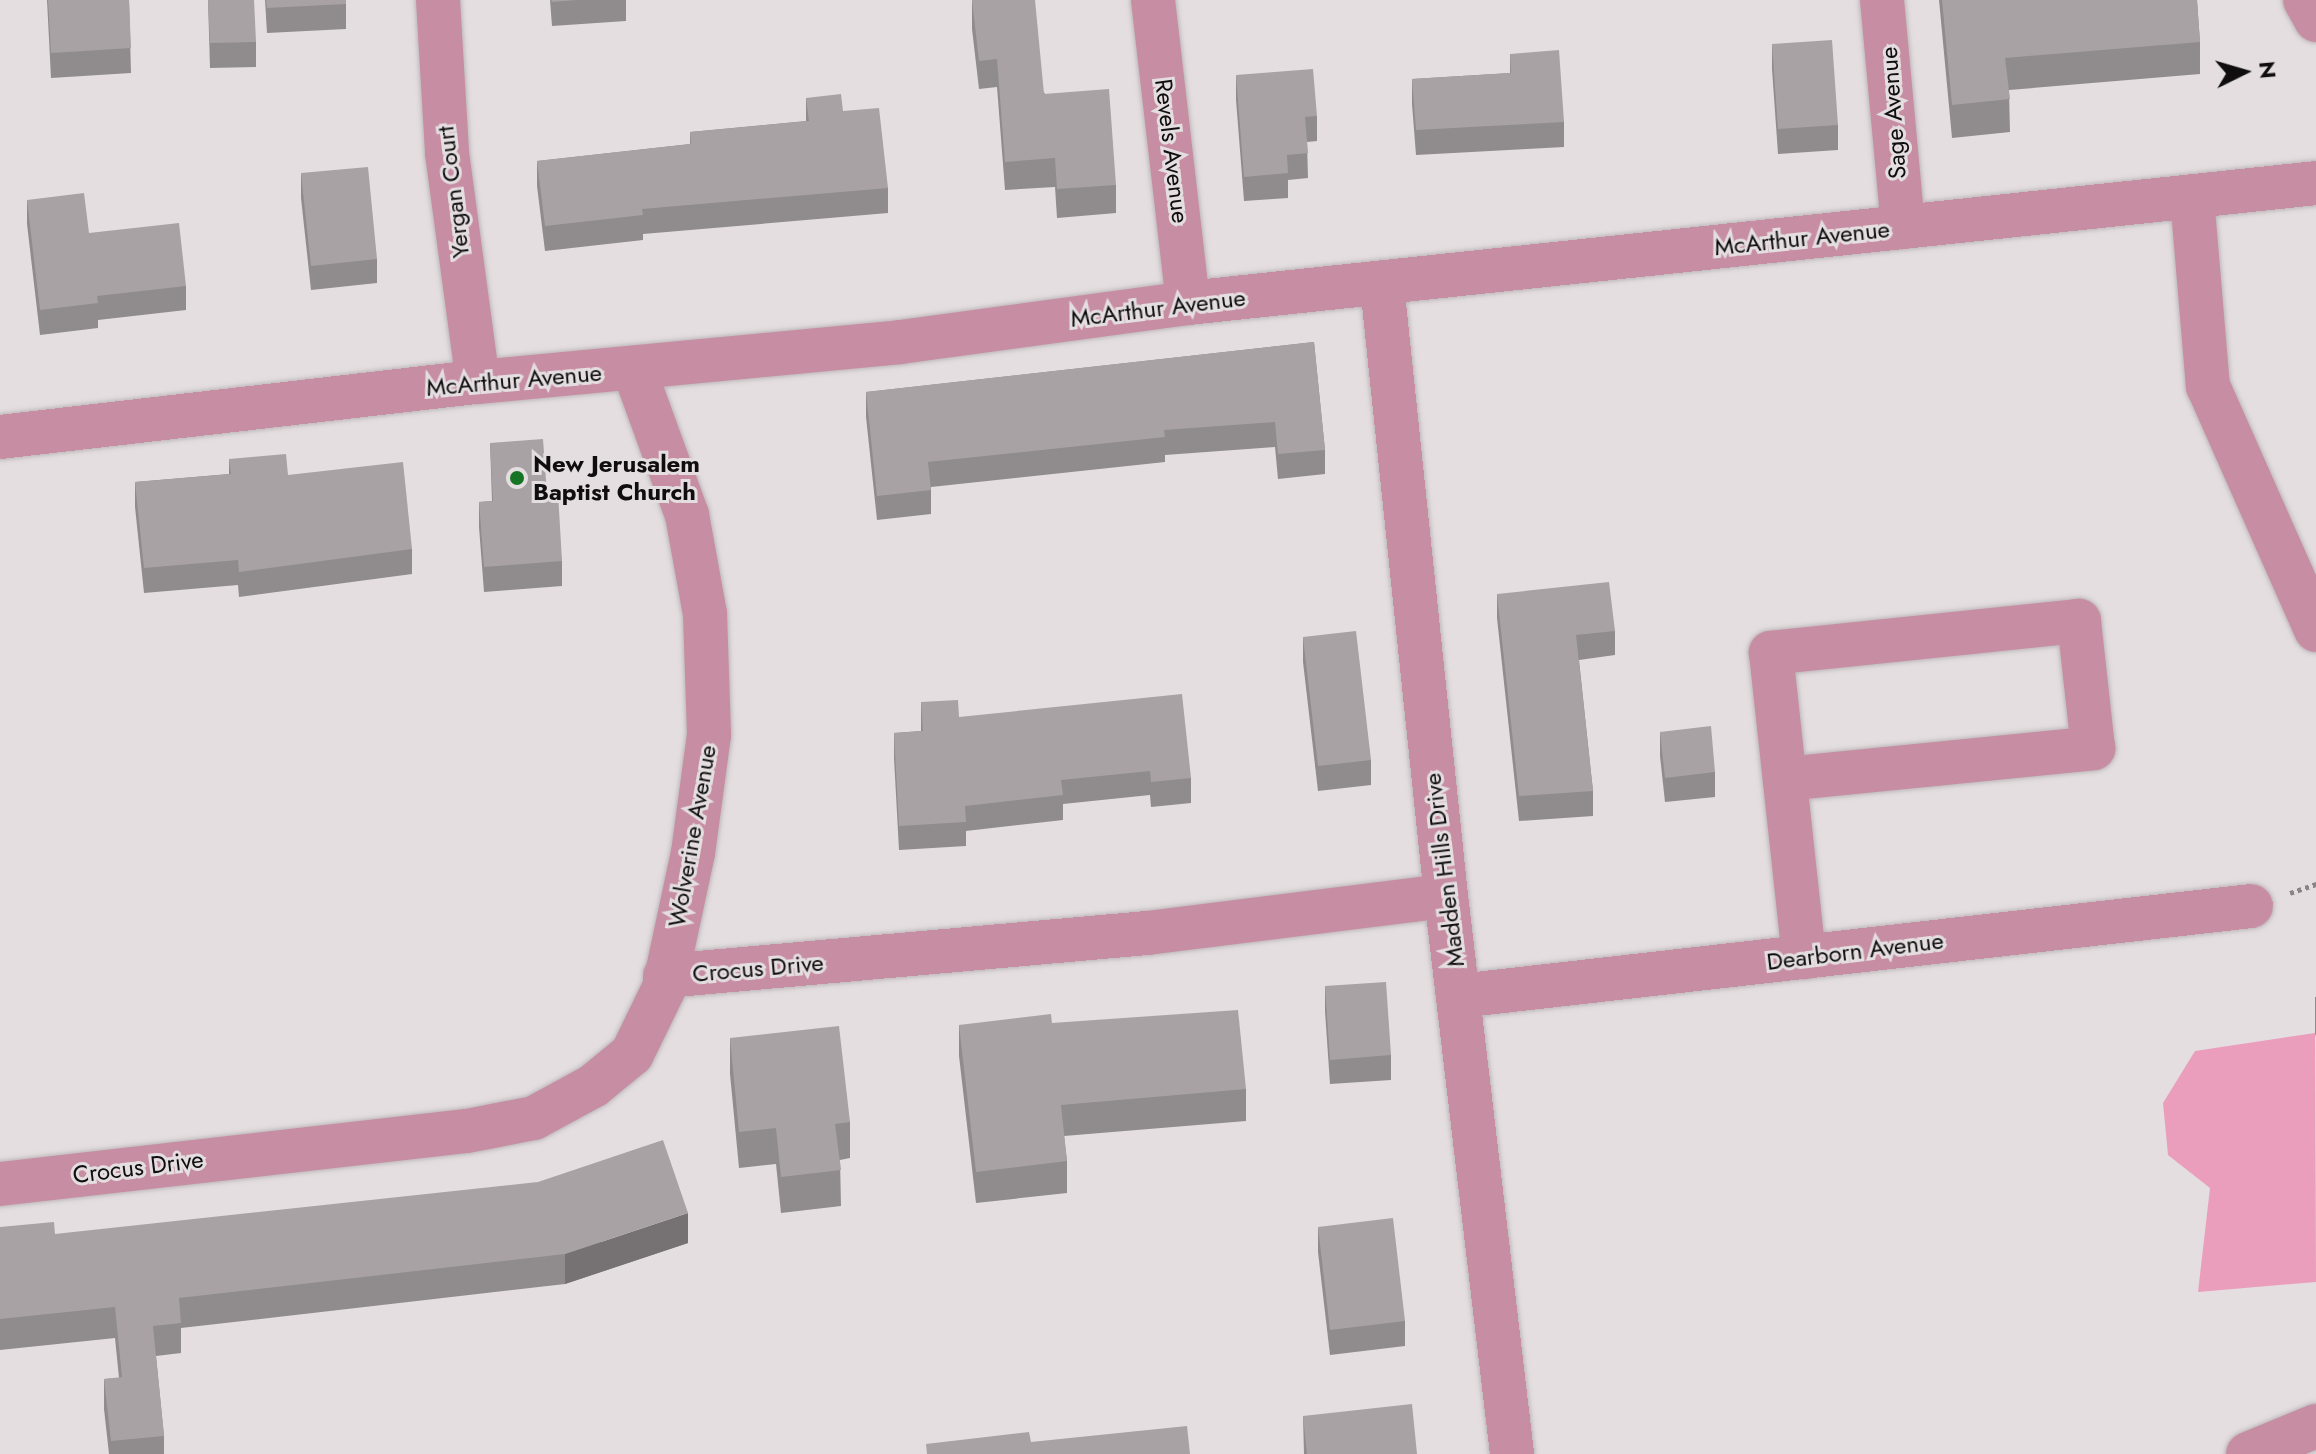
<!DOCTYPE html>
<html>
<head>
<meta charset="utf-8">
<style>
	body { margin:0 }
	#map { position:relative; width:2316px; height:1454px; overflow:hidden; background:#e4dee0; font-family:Jost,sans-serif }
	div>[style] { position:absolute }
	.green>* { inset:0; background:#ea9ebc }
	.path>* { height:5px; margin-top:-2.5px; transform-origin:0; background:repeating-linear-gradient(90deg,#898486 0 4px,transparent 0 8px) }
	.roads { filter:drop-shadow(0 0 2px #beb8ba) drop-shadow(0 0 2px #beb8ba) }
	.minor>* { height:44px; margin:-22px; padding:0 22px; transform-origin:22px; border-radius:22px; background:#c78da3 }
	.wall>* { inset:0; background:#908b8d }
	.shaded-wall>* { inset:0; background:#767173 }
	.building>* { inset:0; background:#a8a2a4 }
	.dots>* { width:22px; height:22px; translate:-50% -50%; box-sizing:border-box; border:4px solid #e4dee0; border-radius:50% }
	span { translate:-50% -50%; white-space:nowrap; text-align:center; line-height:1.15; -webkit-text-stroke:6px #e4dee0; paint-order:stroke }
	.street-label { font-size:24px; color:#0f0d0e }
	.poi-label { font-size:24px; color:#0f0d0e; font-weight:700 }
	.left { translate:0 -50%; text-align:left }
	.north { position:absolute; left:2204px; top:32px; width:80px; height:80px; -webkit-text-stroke:6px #e4dee0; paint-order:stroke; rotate:85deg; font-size:22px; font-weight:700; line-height:32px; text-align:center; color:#0f0d0e }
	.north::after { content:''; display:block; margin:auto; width:28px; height:36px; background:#0f0d0e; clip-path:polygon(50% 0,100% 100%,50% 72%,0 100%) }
</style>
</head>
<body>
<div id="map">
	<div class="green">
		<div style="clip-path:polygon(2315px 1033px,2316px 1282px,2198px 1292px,2210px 1188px,2168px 1155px,2163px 1103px,2195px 1051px)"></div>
	</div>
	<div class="path">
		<div style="left:2290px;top:893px;width:28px;rotate:-19deg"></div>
	</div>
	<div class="roads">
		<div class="minor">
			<div style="left:438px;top:0;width:153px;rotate:86.6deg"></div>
			<div style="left:447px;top:153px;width:231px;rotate:82.3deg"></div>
			<div style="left:1153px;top:0;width:305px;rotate:83.4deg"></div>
			<div style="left:1882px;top:0;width:228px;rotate:84.7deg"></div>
			<div style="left:2305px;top:0;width:23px;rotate:61deg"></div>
			<div style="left:2192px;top:197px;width:190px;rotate:85.2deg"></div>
			<div style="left:2208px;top:386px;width:267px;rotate:66.1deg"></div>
			<div style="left:1382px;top:285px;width:614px;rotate:84.02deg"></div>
			<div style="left:1446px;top:896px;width:562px;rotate:83.25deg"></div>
			<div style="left:0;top:437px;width:481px;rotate:-6.6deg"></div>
			<div style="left:478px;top:382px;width:424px;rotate:-5.4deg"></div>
			<div style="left:900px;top:342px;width:291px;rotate:-7.7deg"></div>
			<div style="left:1188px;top:303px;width:1134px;rotate:-6.07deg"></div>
			<div style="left:1785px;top:779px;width:310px;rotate:-5.7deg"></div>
			<div style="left:2093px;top:748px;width:128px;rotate:-96.3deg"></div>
			<div style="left:2079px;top:621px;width:310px;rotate:174.1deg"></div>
			<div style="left:1771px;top:653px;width:306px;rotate:83.8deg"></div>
			<div style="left:665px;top:976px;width:484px;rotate:-5.1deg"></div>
			<div style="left:1147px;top:933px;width:301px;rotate:-7.1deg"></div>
			<div style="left:1459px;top:996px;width:797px;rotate:-6.48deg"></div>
			<div style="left:0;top:1184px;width:470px;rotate:-6.5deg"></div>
			<div style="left:467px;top:1131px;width:68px;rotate:-11deg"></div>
			<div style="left:534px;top:1118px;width:67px;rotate:-28.5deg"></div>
			<div style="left:593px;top:1086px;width:50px;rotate:-39.4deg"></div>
			<div style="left:632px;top:1054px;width:73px;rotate:-64.1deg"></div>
			<div style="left:664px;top:988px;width:138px;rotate:-77.9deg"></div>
			<div style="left:693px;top:853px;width:120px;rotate:-82.3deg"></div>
			<div style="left:709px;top:734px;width:120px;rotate:-91.9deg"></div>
			<div style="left:705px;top:614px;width:101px;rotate:-100.3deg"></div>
			<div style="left:687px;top:515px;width:155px;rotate:-110deg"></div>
			<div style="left:2248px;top:1454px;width:74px;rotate:-22.4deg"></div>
		</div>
	</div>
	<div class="wall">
		<div style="clip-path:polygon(47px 0,129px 0,131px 73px,51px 78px)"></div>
		<div style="clip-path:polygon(208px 0,256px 42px,256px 67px,210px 68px)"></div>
		<div style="clip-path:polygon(265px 0,346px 0,346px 29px,267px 33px)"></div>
		<div style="clip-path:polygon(550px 0,626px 0,626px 21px,552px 26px)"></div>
		<div style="clip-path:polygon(972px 0,1116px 185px,1116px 213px,1057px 218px,1055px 187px,1005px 190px,997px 87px,979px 89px,972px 29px)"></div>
		<div style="clip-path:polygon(1939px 0,2197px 0,2200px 42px,2200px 74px,2009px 90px,2010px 132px,1952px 138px)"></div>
		<div style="clip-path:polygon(1772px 44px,1838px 125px,1838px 150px,1778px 154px,1772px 69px)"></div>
		<div style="clip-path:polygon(1510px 54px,1564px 122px,1564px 147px,1416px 155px,1412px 104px,1412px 79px,1510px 73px)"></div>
		<div style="clip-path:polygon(1236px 75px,1317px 116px,1317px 141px,1307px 142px,1308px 178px,1288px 180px,1288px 198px,1244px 201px,1236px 100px)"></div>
		<div style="clip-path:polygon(806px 98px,843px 111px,888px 188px,888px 213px,643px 234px,643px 240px,545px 251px,537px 186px,537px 161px,690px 144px,690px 132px,806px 121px)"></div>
		<div style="clip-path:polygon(301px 173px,377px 259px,377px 283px,311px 290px,301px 198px)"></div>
		<div style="clip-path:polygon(27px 200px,186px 286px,186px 310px,98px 320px,98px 328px,40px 335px,27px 224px)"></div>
		<div style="clip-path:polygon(1314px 342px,1325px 450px,1325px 474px,1278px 479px,1275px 447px,1165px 455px,1165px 462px,931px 487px,931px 514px,877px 520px,866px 417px,866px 392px)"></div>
		<div style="clip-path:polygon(490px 443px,547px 494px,562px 561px,562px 586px,484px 592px,479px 527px,479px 502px,492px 501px)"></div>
		<div style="clip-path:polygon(229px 459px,412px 549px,412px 574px,239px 597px,238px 585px,144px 593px,135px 507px,135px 482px,229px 474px)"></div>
		<div style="clip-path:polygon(1497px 594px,1615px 631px,1615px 655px,1579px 660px,1593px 791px,1593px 816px,1519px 821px,1497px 618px)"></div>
		<div style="clip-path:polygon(1303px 637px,1371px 760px,1371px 785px,1318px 791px,1303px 662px)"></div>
		<div style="clip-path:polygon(921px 702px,959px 717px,1191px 778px,1191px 803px,1151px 807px,1150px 795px,1063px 804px,1063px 820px,966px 831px,966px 846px,899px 850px,894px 758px,894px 733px,921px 731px)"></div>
		<div style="clip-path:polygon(1660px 732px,1715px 772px,1715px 797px,1665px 802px,1660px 756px)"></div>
		<div style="clip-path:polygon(1325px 986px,1391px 1055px,1391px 1080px,1330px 1084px,1325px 1011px)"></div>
		<div style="clip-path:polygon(2315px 997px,2316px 997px,2316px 1037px,2315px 1033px)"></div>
		<div style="clip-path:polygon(1052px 1023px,1246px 1089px,1246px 1121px,1064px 1136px,1067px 1161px,1067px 1193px,976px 1203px,959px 1056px,959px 1025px)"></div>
		<div style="clip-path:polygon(730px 1038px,850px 1122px,850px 1158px,840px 1160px,841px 1206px,781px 1213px,776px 1164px,739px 1168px,730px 1074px)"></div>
		<div style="clip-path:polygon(0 1227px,55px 1234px,688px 1243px,565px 1284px,181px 1328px,181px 1353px,156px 1356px,164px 1436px,164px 1454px,109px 1454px,104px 1409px,104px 1379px,119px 1378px,115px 1338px,0 1350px)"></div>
		<div style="clip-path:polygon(1318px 1227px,1405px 1321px,1405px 1346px,1330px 1355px,1318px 1252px)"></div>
		<div style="clip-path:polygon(1303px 1416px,1417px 1454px,1304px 1454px)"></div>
	</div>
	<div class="shaded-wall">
		<div style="clip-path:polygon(688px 1213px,688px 1243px,565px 1284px,565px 1254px)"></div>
	</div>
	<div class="building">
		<div style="clip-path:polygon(48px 0,129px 0,131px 48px,51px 53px)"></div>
		<div style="clip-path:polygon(208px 0,254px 0,256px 42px,210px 43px)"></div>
		<div style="clip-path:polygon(266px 0,346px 0,346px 4px,267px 8px)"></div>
		<div style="clip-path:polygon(551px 0,577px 0,552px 2px)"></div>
		<div style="clip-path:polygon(972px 0,1035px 0,1044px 94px,1109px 89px,1116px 185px,1057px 189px,1055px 158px,1005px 162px,997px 59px,979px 61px)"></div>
		<div style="clip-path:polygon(1942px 0,2197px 0,2200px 42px,2005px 58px,2010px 99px,1952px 105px)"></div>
		<div style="clip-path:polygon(1832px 40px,1838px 125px,1778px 129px,1772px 44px)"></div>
		<div style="clip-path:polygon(1559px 50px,1564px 122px,1416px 130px,1412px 79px,1511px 73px,1510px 54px)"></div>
		<div style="clip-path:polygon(1313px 69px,1317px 116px,1305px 117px,1308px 153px,1287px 155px,1288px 173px,1244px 177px,1236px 75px)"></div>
		<div style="clip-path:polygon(841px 94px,843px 111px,879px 108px,888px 188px,642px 209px,643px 215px,545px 226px,537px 161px,691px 144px,690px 132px,809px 121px,806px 98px)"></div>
		<div style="clip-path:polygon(368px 167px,377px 259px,311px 266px,301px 173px)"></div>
		<div style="clip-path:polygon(84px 193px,89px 233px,179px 223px,186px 286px,97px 296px,98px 303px,40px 310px,27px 200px)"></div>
		<div style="clip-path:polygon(1314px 342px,1325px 450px,1278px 454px,1275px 422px,1164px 430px,1165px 437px,928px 462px,931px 490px,877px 496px,866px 392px)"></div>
		<div style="clip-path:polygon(543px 439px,547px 494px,558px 493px,562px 561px,484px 567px,479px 502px,493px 501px,490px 443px)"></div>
		<div style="clip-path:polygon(286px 454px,288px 475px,403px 462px,412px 549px,239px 572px,238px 560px,144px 568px,135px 482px,231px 474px,229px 459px)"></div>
		<div style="clip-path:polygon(1609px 582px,1615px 631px,1576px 635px,1593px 791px,1519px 796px,1497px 594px)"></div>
		<div style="clip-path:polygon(1356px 631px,1371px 760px,1318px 766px,1303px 637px)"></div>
		<div style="clip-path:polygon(1182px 694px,1191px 778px,1151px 782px,1150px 771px,1061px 780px,1063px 795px,965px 806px,966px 822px,899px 826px,894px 733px,923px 731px,921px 702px,958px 700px,959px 717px)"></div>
		<div style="clip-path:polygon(1711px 726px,1715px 772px,1665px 778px,1660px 732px)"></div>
		<div style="clip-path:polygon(1386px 982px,1391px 1055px,1330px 1060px,1325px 986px)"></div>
		<div style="clip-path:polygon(1238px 1010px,1246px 1089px,1061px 1105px,1067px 1161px,976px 1172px,959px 1025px,1051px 1014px,1052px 1023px)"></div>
		<div style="clip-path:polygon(839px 1026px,850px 1122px,835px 1124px,841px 1170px,781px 1177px,776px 1128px,739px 1132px,730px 1038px)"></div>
		<div style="clip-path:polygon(663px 1140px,688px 1213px,565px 1254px,179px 1298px,181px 1323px,153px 1326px,164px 1436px,111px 1441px,104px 1379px,122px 1377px,115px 1307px,0 1319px,0 1227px,54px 1222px,55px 1234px,538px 1182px)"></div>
		<div style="clip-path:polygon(1393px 1218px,1405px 1321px,1330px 1330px,1318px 1227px)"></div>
		<div style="clip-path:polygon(1412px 1404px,1417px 1454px,1307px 1454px,1303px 1416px)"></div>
		<div style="clip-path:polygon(1187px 1426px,1190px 1454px,927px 1454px,926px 1444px,1029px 1432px,1031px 1442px)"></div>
	</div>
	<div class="dots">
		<div style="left:517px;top:478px;background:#167524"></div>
	</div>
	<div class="street-label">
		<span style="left:1893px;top:113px;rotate:-94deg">Sage Avenue</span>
		<span style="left:1172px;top:151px;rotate:83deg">Revels Avenue</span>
		<span style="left:453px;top:192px;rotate:-97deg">Yergan Court</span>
		<span style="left:1802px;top:238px;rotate:-6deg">McArthur Avenue</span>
		<span style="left:1158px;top:308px;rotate:-7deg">McArthur Avenue</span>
		<span style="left:514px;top:380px;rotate:-5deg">McArthur Avenue</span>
		<span style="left:692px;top:836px;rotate:-80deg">Wolverine Avenue</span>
		<span style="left:1444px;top:870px;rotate:-97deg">Madden Hills Drive</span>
		<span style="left:1855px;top:951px;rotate:-7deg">Dearborn Avenue</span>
		<span style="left:758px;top:968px;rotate:-5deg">Crocus Drive</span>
		<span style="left:138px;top:1167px;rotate:-7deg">Crocus Drive</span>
	</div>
	<div class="poi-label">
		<span class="left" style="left:533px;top:478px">New Jerusalem<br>Baptist Church</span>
	</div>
	<div class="north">N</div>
</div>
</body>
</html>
